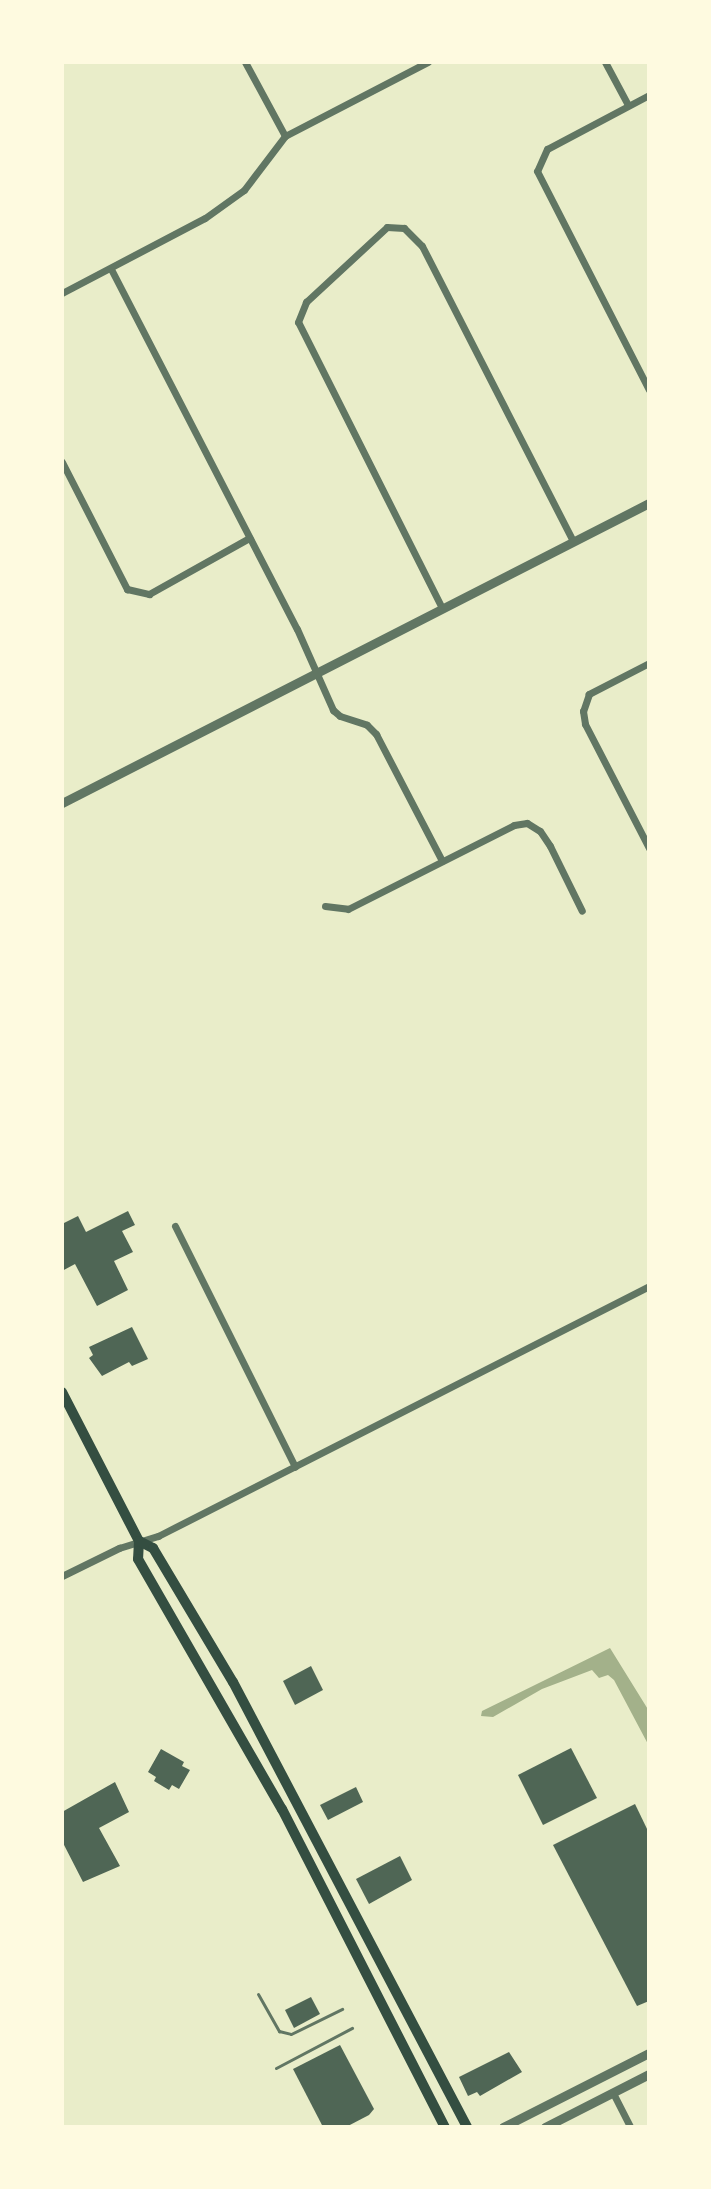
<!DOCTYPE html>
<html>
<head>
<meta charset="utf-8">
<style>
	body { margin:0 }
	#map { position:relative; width:711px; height:2189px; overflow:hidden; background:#e9edc9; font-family:"Asap Condensed",sans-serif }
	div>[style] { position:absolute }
	.water>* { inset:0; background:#a3b18a }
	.building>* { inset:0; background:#4f6655 }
	.service>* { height:3px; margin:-1.5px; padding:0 1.5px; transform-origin:1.5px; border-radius:1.5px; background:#617663 }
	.minor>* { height:7px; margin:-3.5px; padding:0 3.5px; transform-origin:3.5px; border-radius:3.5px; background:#617663 }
	.tertiary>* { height:9px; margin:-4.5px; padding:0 4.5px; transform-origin:4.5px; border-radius:4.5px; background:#617663 }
	.secondary>* { height:10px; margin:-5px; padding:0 5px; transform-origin:5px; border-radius:5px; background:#344e41 }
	span { translate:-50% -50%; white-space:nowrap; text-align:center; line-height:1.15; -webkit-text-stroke:7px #fefae0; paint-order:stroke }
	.frame { position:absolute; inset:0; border:64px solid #fefae0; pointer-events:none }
</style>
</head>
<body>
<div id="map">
	<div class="water">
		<div style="clip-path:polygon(610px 1648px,649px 1711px,649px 1746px,614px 1680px,608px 1675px,599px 1678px,592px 1670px,542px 1689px,493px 1717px,481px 1716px,482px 1711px)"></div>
	</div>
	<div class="building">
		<div style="clip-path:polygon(128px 1211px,135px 1225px,122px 1231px,133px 1252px,114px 1261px,128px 1290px,97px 1306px,75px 1264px,62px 1271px,62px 1224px,78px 1216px,86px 1232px)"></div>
		<div style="clip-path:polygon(132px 1327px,148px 1359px,132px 1366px,129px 1362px,102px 1376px,89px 1358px,93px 1355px,89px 1347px)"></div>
		<div style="clip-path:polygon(311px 1666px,323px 1690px,295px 1705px,283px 1681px)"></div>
		<div style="clip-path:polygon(571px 1748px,597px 1798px,543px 1825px,518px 1775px)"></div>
		<div style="clip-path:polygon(161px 1749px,184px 1762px,182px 1766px,190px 1770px,179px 1789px,172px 1785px,169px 1790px,154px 1781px,156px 1777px,148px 1772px)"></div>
		<div style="clip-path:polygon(115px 1782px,129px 1812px,99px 1828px,120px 1866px,83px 1882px,62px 1841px,62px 1812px)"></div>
		<div style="clip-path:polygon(356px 1787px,363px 1802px,328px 1820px,320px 1805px)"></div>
		<div style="clip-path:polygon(635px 1804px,649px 1833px,649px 2001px,637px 2006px,553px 1845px)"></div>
		<div style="clip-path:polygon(400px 1856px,412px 1880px,369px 1904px,356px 1879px)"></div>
		<div style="clip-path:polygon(311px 1997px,320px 2014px,294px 2028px,285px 2010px)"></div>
		<div style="clip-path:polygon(340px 2045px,374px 2109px,369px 2115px,346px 2127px,323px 2127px,293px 2069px)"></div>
		<div style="clip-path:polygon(509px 2052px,522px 2072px,480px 2096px,477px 2092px,468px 2096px,459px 2077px)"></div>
	</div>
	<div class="service">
		<div style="left:258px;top:1994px;width:43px;rotate:60.4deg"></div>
		<div style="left:279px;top:2031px;width:12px;rotate:14deg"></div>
		<div style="left:291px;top:2034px;width:57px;rotate:-26.1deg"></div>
		<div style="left:276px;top:2068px;width:86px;rotate:-27.8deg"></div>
	</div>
	<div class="minor">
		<div style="left:245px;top:62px;width:84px;rotate:61.6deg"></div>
		<div style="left:605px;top:62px;width:49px;rotate:61.9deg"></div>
		<div style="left:649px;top:95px;width:115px;rotate:152.1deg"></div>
		<div style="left:547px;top:149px;width:24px;rotate:114deg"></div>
		<div style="left:537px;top:171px;width:246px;rotate:62.9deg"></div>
		<div style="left:111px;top:269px;width:405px;rotate:62.7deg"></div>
		<div style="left:297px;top:629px;width:89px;rotate:66deg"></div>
		<div style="left:333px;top:710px;width:9px;rotate:41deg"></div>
		<div style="left:340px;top:716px;width:28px;rotate:18deg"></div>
		<div style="left:367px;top:725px;width:13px;rotate:45deg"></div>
		<div style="left:376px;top:734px;width:143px;rotate:62.5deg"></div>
		<div style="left:62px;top:293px;width:161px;rotate:-27.7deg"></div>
		<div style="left:205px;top:218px;width:48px;rotate:-35.7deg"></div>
		<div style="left:244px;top:190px;width:68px;rotate:-52.8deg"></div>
		<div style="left:285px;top:136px;width:161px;rotate:-27.4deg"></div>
		<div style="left:62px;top:462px;width:143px;rotate:62.9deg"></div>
		<div style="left:127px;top:589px;width:23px;rotate:13deg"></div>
		<div style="left:149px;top:594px;width:115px;rotate:-29.2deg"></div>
		<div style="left:442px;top:608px;width:320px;rotate:-116.7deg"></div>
		<div style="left:298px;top:322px;width:22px;rotate:-68deg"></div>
		<div style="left:306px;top:302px;width:110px;rotate:-42.8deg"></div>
		<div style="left:387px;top:227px;width:17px;rotate:3deg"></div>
		<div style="left:404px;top:228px;width:25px;rotate:45deg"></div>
		<div style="left:422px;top:246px;width:331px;rotate:62.9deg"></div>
		<div style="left:649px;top:663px;width:68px;rotate:152.7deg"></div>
		<div style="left:589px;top:694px;width:18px;rotate:109deg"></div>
		<div style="left:583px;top:711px;width:13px;rotate:81deg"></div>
		<div style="left:585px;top:724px;width:140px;rotate:62.7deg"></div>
		<div style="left:325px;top:906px;width:23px;rotate:7deg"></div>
		<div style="left:348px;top:909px;width:186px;rotate:-26.8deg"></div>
		<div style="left:514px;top:825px;width:13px;rotate:-9deg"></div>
		<div style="left:527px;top:823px;width:15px;rotate:32deg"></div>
		<div style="left:540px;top:831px;width:18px;rotate:56deg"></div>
		<div style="left:550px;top:846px;width:72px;rotate:63.8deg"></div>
		<div style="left:175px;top:1226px;width:269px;rotate:63.5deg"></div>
		<div style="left:62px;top:1576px;width:64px;rotate:-26.2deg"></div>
		<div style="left:119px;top:1548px;width:41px;rotate:-17.1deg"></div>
		<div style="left:158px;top:1536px;width:551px;rotate:-26.98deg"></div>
		<div style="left:613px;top:2093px;width:38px;rotate:63deg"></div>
	</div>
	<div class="tertiary">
		<div style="left:62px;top:803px;width:659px;rotate:-27.07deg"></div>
		<div style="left:503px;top:2127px;width:164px;rotate:-26.9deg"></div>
		<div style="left:545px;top:2127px;width:117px;rotate:-27deg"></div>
	</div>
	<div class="secondary">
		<div style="left:62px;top:1392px;width:168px;rotate:62.7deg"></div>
		<div style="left:139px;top:1541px;width:18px;rotate:93deg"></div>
		<div style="left:138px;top:1559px;width:289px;rotate:60.1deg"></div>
		<div style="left:282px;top:1809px;width:357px;rotate:62.9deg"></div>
		<div style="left:139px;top:1541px;width:16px;rotate:27deg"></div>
		<div style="left:153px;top:1548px;width:156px;rotate:59.2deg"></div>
		<div style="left:233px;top:1682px;width:503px;rotate:62.26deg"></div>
	</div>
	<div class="frame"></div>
</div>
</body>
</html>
